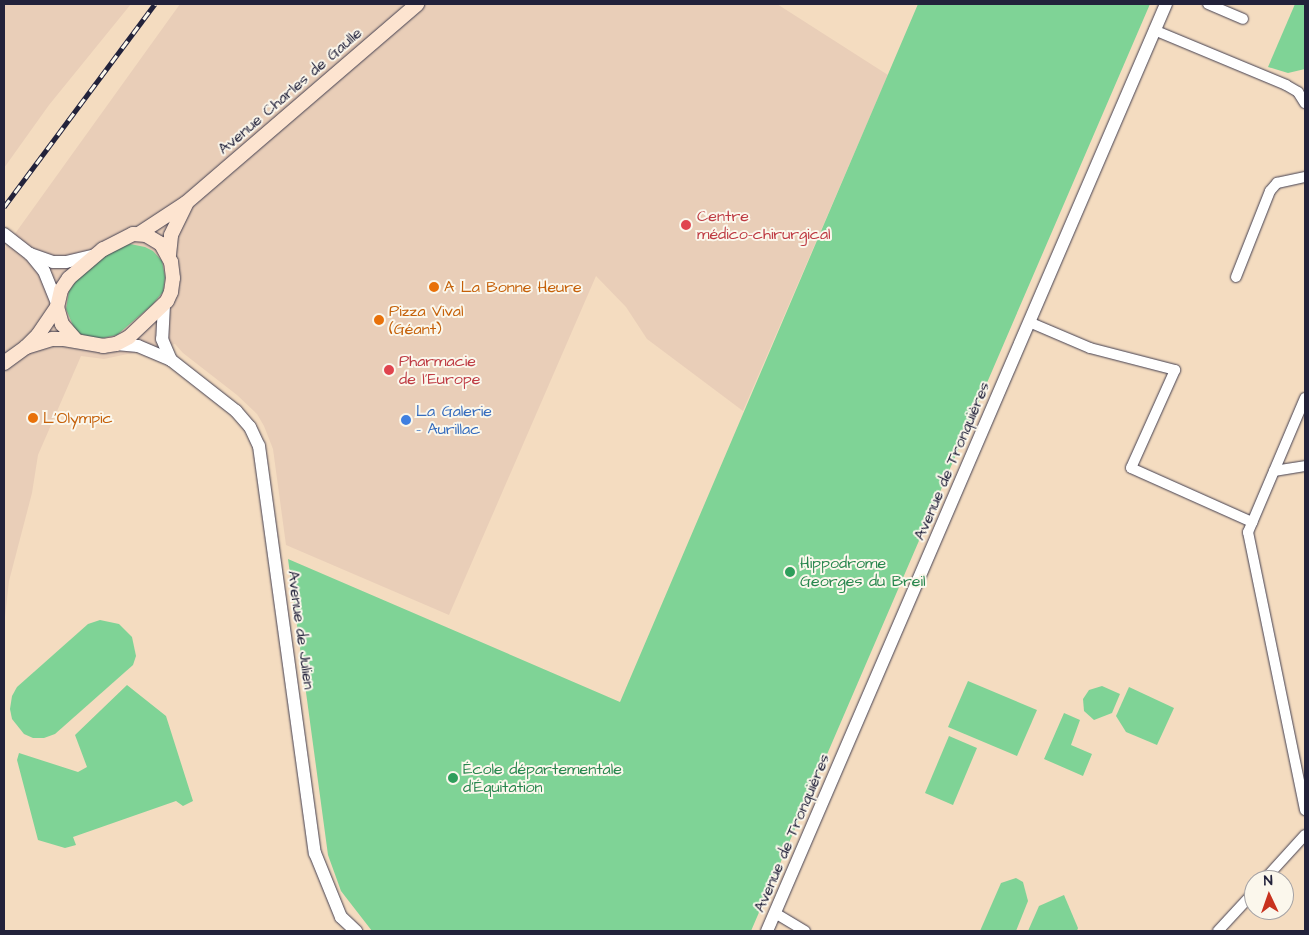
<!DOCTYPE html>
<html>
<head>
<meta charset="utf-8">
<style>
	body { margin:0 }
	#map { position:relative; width:1309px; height:935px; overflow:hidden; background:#f4dcc0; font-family:"Architects Daughter",sans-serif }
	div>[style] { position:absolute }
	.built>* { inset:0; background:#e9ceb8 }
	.green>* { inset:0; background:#7fd396 }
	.roads { filter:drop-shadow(0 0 1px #423e4f) drop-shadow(0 0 1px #423e4f) }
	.minor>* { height:10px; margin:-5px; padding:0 5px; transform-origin:5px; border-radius:5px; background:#fff }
	.tertiary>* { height:12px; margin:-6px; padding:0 6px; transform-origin:6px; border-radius:6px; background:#fff }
	.secondary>* { height:14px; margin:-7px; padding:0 7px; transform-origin:7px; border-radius:7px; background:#fde4d0 }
	.rail>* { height:5px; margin-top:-2.5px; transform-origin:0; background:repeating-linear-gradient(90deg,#fbf7ec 0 9px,#22223b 0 18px); box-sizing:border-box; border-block:1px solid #22223b }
	.dots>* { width:14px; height:14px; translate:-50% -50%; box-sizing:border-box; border:2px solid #fbf7ec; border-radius:50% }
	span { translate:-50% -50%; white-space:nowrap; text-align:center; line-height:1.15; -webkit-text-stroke:4px #fbf7ec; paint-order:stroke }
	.street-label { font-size:16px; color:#22223b }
	.health-label { font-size:16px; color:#be3a42 }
	.left { translate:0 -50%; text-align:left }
	.food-label { font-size:16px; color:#c56008 }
	.shop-label { font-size:16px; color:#366cbe }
	.leisure-label { font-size:16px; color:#27864d }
	.frame { position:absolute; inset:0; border:5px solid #22223b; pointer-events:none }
	.north { position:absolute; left:1244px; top:870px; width:50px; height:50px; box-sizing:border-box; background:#fbf7ec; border:1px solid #a4a2a5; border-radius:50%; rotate:357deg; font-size:14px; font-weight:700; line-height:20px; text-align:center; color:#22223b }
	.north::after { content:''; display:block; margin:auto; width:18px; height:22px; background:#c8321e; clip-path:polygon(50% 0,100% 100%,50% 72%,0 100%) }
</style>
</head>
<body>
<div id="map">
	<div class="built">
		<div style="clip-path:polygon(4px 4px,131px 4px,49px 105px,4px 168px)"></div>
		<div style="clip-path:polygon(180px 4px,777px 4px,888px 75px,743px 411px,647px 339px,626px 307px,596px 276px,449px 615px,286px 545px,273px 449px,264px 426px,257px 414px,237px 395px,183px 353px,175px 344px,104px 359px,81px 356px,38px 455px,32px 493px,9px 581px,4px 626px,4px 249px)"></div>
	</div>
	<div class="green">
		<div style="clip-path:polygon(918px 4px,1150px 4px,751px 931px,372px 931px,341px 891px,328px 855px,288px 559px,620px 702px)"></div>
		<div style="clip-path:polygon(1295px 4px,1305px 4px,1305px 69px,1288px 73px,1268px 67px)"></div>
		<div style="clip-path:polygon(130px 244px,145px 247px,153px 251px,162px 261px,165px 277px,163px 292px,152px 305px,117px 335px,98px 339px,80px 334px,74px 328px,66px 309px,69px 291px,77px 280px,114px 249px)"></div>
		<div style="clip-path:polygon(100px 620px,119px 624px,132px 637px,136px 656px,133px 665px,55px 734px,44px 738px,33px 738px,24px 734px,12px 719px,10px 709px,12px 696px,17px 687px,88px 624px)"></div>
		<div style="clip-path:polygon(968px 681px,1037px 710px,1017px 756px,948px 727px)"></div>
		<div style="clip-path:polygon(127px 685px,166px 716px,193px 801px,183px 806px,176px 801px,73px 837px,76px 845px,65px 848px,38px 840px,17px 760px,19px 753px,78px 772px,87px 767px,75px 735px)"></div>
		<div style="clip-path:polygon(1102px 686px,1120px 694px,1112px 713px,1094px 720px,1084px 711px,1083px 699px,1089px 690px)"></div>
		<div style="clip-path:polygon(1129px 687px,1174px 708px,1157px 745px,1126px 732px,1116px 716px)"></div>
		<div style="clip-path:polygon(1064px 713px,1080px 720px,1071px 745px,1092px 754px,1083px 776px,1044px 759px)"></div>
		<div style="clip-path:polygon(949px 736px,977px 748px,953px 805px,925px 793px)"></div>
		<div style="clip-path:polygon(1016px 878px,1023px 882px,1028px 901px,1016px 931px,980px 931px,1001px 883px)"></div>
		<div style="clip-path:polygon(1064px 895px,1078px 928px,1077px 931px,1028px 931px,1039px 906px)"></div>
	</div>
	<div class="roads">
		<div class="minor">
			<div style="left:1208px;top:4px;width:38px;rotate:23deg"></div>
			<div style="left:1154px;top:30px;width:143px;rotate:22.6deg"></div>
			<div style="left:1286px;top:85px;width:14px;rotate:30deg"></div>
			<div style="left:1298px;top:92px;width:13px;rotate:58deg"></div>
			<div style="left:1236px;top:277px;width:92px;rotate:-68.4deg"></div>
			<div style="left:1270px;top:191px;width:11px;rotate:-49deg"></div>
			<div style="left:1277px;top:183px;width:29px;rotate:-12deg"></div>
			<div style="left:1029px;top:322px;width:66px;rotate:23.1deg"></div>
			<div style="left:1090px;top:348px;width:88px;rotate:14.5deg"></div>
			<div style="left:1175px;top:370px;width:107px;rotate:114.2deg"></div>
			<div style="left:1131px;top:468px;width:133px;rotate:24.1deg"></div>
			<div style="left:1305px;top:398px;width:146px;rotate:113deg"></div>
			<div style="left:1248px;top:532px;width:284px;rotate:78.4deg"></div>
			<div style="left:1274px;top:471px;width:31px;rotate:-9deg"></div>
			<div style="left:1264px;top:880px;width:61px;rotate:-47.7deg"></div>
			<div style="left:775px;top:913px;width:35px;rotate:31deg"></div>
			<div style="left:1218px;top:931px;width:53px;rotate:-47.3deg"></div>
		</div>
		<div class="tertiary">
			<div style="left:4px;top:234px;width:33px;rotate:38deg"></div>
			<div style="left:30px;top:254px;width:22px;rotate:51deg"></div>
			<div style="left:44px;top:271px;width:35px;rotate:68deg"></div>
			<div style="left:30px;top:254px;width:24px;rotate:19deg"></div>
			<div style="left:53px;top:262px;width:13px"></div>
			<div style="left:66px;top:262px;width:28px;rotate:-13deg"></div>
			<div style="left:164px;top:305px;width:34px;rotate:93deg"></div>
			<div style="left:162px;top:339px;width:23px;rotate:67deg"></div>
			<div style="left:116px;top:344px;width:22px;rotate:5deg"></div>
			<div style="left:138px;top:346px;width:36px;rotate:23deg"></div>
			<div style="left:171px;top:360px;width:83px;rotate:38.1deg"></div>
			<div style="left:236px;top:411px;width:21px;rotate:49deg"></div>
			<div style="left:250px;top:427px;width:21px;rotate:65deg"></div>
			<div style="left:259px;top:446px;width:411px;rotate:82.2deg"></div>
			<div style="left:315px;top:853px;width:69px;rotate:67.9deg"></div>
			<div style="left:341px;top:917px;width:21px;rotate:43deg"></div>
			<div style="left:767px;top:931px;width:1009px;rotate:-66.71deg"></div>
		</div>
		<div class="secondary">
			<div style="left:140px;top:233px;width:55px;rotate:-33.1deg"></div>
			<div style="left:186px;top:203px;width:305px;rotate:-40.7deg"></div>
			<div style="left:169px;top:255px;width:20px;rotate:-84deg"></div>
			<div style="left:171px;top:235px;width:34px;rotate:-64deg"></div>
			<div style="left:26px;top:347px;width:27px;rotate:-17deg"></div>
			<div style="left:52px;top:339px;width:12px"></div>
			<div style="left:64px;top:339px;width:40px;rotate:10deg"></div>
			<div style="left:103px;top:346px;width:13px;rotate:-9deg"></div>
			<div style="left:116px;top:344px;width:15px;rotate:-28deg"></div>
			<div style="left:129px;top:337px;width:52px;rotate:-43.5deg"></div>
			<div style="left:167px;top:301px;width:10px;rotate:-66deg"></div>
			<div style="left:171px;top:292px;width:14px;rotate:-82deg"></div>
			<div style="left:173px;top:278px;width:16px;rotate:-97deg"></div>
			<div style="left:171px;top:262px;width:21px;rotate:-119deg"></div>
			<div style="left:161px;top:244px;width:17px;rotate:-149deg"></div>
			<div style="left:146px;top:235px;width:13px;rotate:-176deg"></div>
			<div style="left:133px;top:234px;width:34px;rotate:153deg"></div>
			<div style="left:103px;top:249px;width:45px;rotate:139.5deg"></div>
			<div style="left:69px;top:278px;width:14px;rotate:124deg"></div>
			<div style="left:61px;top:290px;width:17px;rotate:103deg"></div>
			<div style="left:57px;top:307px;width:18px;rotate:74deg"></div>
			<div style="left:62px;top:324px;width:21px;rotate:49deg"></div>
			<div style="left:4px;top:363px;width:27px;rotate:-36deg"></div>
			<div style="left:26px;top:347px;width:17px;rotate:-45deg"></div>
			<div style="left:38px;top:335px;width:34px;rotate:-56deg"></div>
		</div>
	</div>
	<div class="rail">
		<div style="left:4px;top:207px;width:253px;rotate:-53.4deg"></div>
	</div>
	<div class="dots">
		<div style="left:686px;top:225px;background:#e0444e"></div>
		<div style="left:434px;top:287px;background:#e8710a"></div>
		<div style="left:379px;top:320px;background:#e8710a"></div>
		<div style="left:389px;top:370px;background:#e0444e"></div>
		<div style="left:33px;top:418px;background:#e8710a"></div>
		<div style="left:406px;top:420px;background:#3f7fe0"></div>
		<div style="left:790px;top:572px;background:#2e9e5b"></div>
		<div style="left:453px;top:778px;background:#2e9e5b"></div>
	</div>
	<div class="street-label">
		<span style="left:290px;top:91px;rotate:-41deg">Avenue Charles de Gaulle</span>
		<span style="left:952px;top:461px;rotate:-67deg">Avenue de Tronquières</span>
		<span style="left:301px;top:630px;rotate:82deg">Avenue de Julien</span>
		<span style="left:792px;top:833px;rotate:-67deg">Avenue de Tronquières</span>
	</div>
	<div class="health-label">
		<span class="left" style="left:697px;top:225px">Centre<br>médico-chirurgical</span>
		<span class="left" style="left:399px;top:370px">Pharmacie<br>de l'Europe</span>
	</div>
	<div class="food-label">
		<span class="left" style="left:444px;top:287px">A La Bonne Heure</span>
		<span class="left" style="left:389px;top:320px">Pizza Vival<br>(Géant)</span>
		<span class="left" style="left:43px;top:418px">L'Olympic</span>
	</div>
	<div class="shop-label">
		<span class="left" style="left:416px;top:420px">La Galerie<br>- Aurillac</span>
	</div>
	<div class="leisure-label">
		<span class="left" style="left:800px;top:572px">Hippodrome<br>Georges du Breil</span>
		<span class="left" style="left:463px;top:778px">École départementale<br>d'Équitation</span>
	</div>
	<div class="frame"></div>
	<div class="north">N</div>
</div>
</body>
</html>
